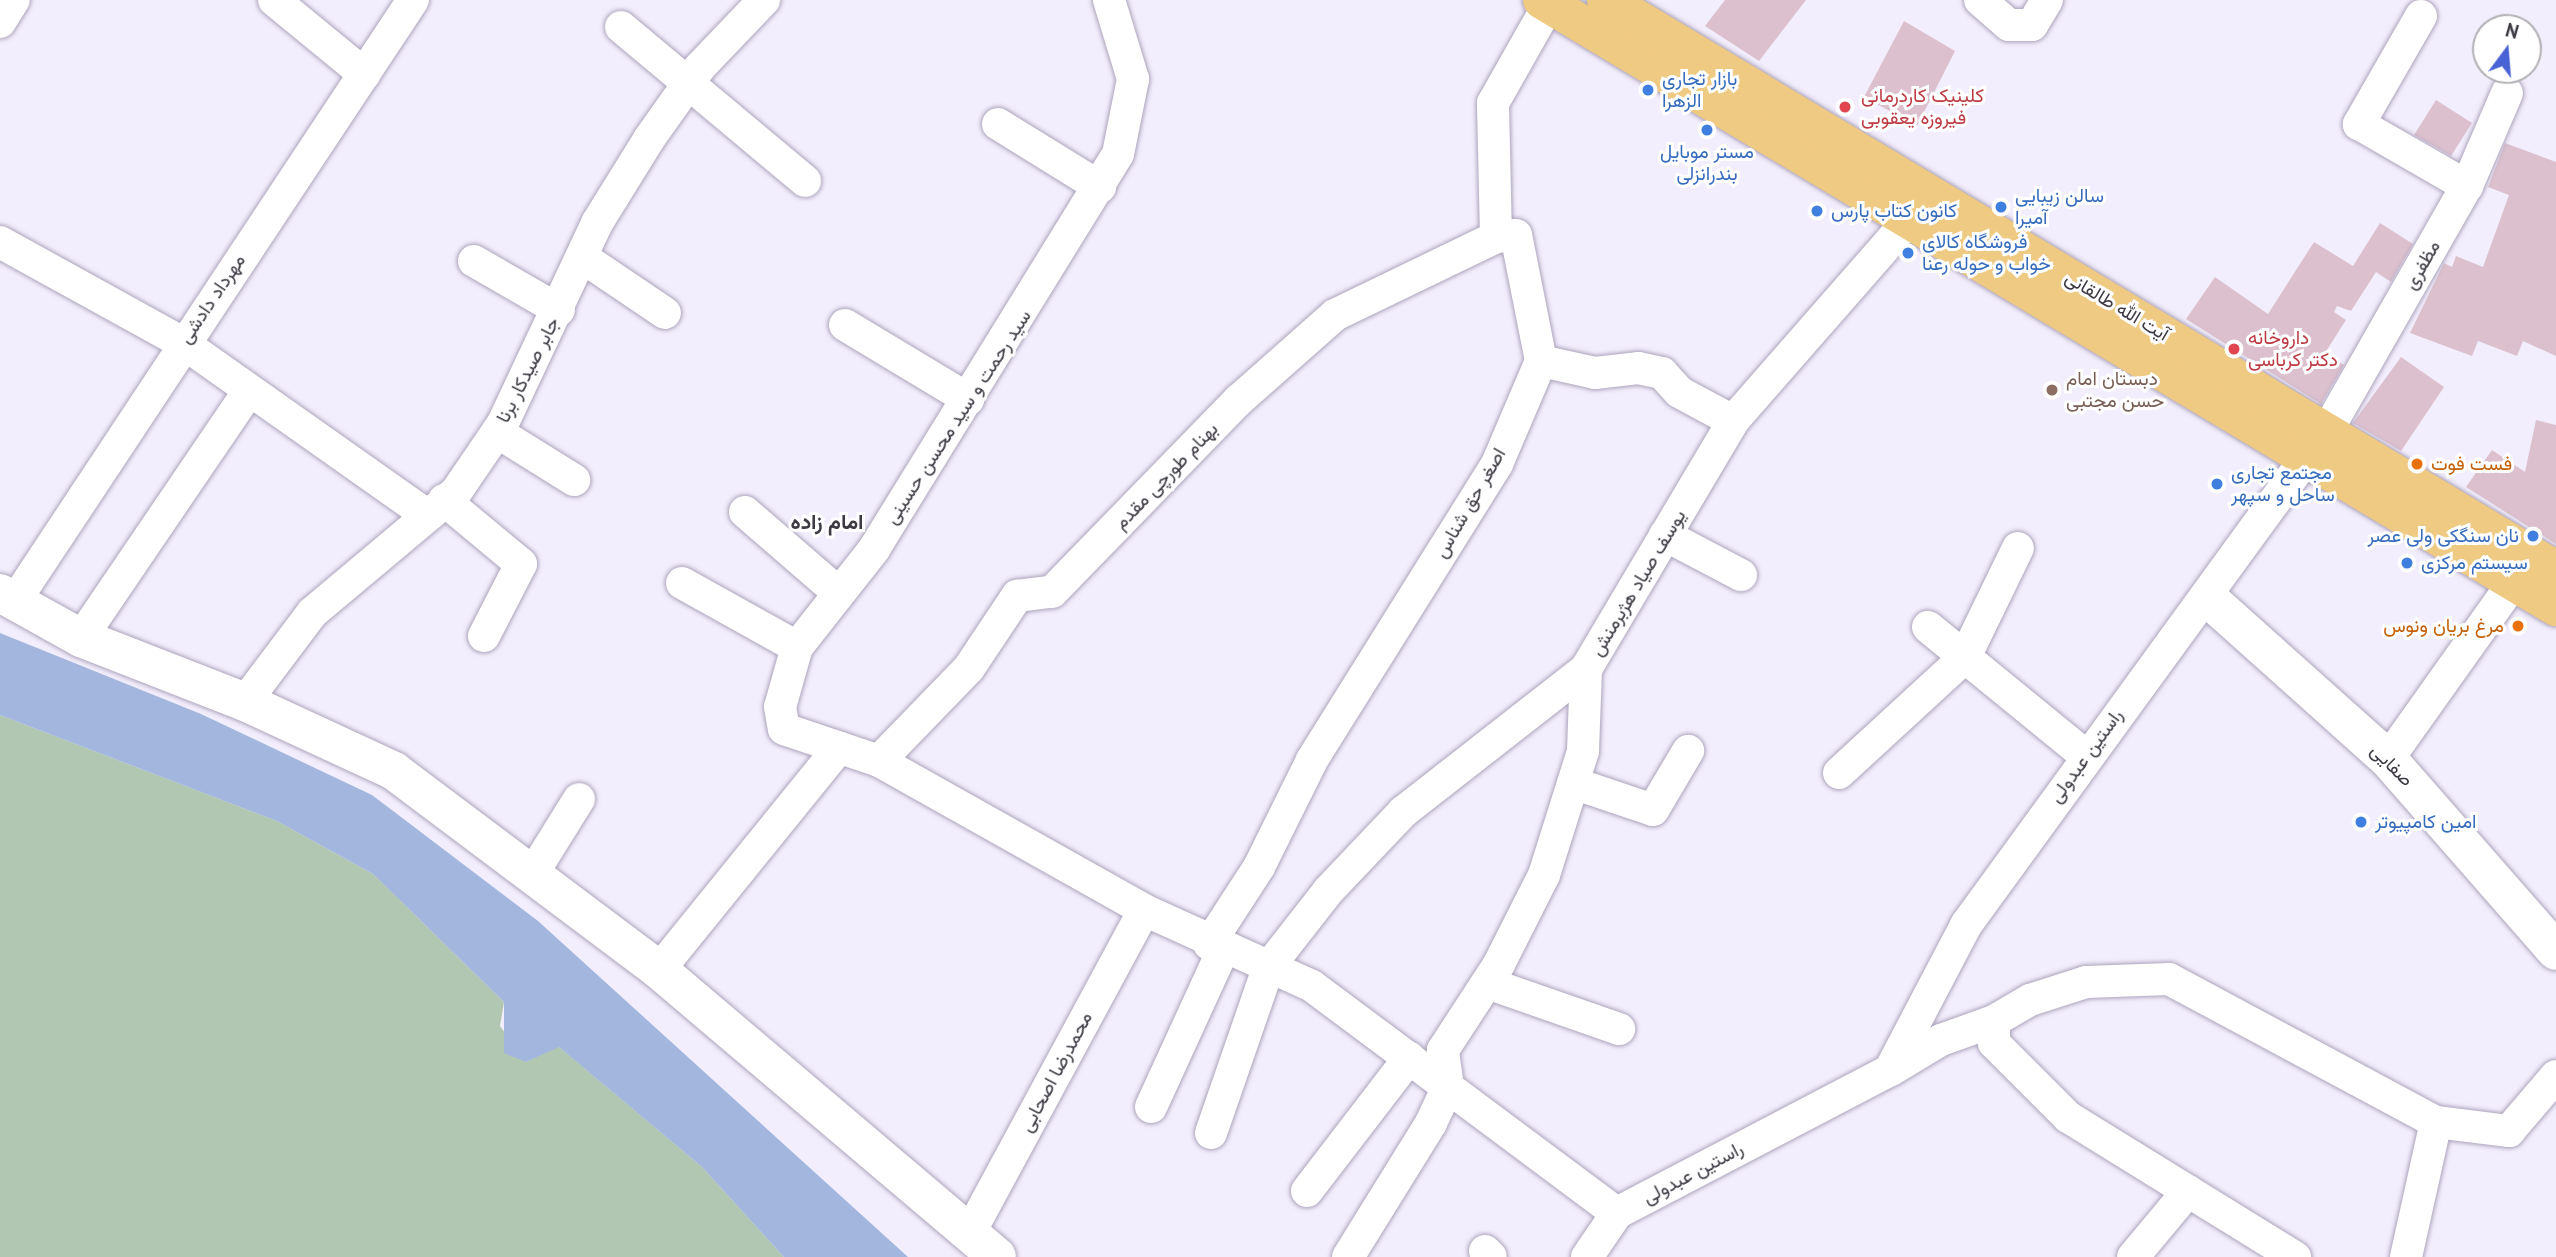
<!DOCTYPE html>
<html>
<head>
<meta charset="utf-8">
<style>
	body { margin:0 }
	#map { position:relative; width:2556px; height:1257px; overflow:hidden; background:#f3eefd; font-family:"PT Sans",Vazirmatn,sans-serif }
	div>[style] { position:absolute }
	.green>* { inset:0; background:#b1c7b1 }
	.water>* { inset:0; background:#a2b6de }
	.building>* { inset:0; background:#dcc0ce }
	.roads { filter:drop-shadow(0 0 2px #ada4bc) drop-shadow(0 0 2px #ada4bc) }
	.street>* { height:32px; margin:-16px; padding:0 16px; transform-origin:16px; border-radius:16px; background:#fff }
	.secondary>* { height:38px; margin:-19px; padding:0 19px; transform-origin:19px; border-radius:19px; background:#fff }
	.primary>* { height:38px; margin:-19px; padding:0 19px; transform-origin:19px; border-radius:19px; background:#efca82 }
	.dots>* { width:19px; height:19px; translate:-50% -50%; box-sizing:border-box; border:4px solid #fff; border-radius:50% }
	span { translate:-50% -50%; white-space:nowrap; text-align:center; line-height:1.15; -webkit-text-stroke:6px #fff; paint-order:stroke }
	.shop-label { font-size:19px; color:#366cbe }
	.left { translate:0 -50%; text-align:left }
	.right { translate:-100% -50%; text-align:right }
	.health-label { font-size:19px; color:#be3a42 }
	.street-label { font-size:19px; color:#3e3a44 }
	.education-label { font-size:19px; color:#785e54 }
	.food-label { font-size:19px; color:#c56008 }
	.neighbourhood-label { font-size:21px; color:#3e3a44; font-weight:700 }
	.north { position:absolute; left:2472px; top:14px; width:70px; height:70px; box-sizing:border-box; background:#fff; border:2px solid #b2b0b4; border-radius:50%; rotate:16deg; font-size:19px; font-weight:700; line-height:28px; text-align:center; color:#3e3a44 }
	.north::after { content:''; display:block; margin:auto; width:24px; height:32px; background:#4962d6; clip-path:polygon(50% 0,100% 100%,50% 72%,0 100%) }
</style>
</head>
<body>
<div id="map">
	<div class="green">
		<div style="clip-path:polygon(0 715px,277px 821px,373px 874px,504px 1002px,500px 1026px,526px 1062px,558px 1046px,702px 1167px,784px 1257px,0 1257px)"></div>
	</div>
	<div class="water">
		<div style="clip-path:polygon(0 633px,201px 714px,372px 795px,538px 921px,908px 1257px,784px 1257px,702px 1167px,559px 1047px,526px 1062px,504px 1053px,504px 1002px,373px 874px,277px 821px,0 715px)"></div>
	</div>
	<div class="building">
		<div style="clip-path:polygon(1725px 0,1806px 0,1759px 61px,1705px 26px)"></div>
		<div style="clip-path:polygon(1904px 21px,1955px 51px,1917px 126px,1864px 97px)"></div>
		<div style="clip-path:polygon(2436px 100px,2472px 123px,2451px 156px,2414px 135px)"></div>
		<div style="clip-path:polygon(2505px 143px,2556px 162px,2556px 356px,2523px 341px,2517px 356px,2478px 341px,2472px 356px,2410px 333px,2444px 263px,2452px 267px,2456px 256px,2483px 267px,2509px 195px,2488px 187px)"></div>
		<div style="clip-path:polygon(2380px 223px,2413px 244px,2391px 282px,2376px 272px,2351px 311px,2337px 306px,2334px 312px,2346px 320px,2325px 353px,2344px 365px,2321px 404px,2186px 319px,2215px 277px,2268px 314px,2314px 242px,2353px 266px)"></div>
		<div style="clip-path:polygon(2401px 357px,2444px 387px,2401px 451px,2353px 423px)"></div>
		<div style="clip-path:polygon(2536px 420px,2556px 425px,2556px 544px,2466px 487px,2492px 450px,2525px 472px)"></div>
	</div>
	<div class="roads">
		<div class="street">
			<div style="left:274px;top:0;width:117px;rotate:39.4deg"></div>
			<div style="left:1109px;top:0;width:83px;rotate:73.1deg"></div>
			<div style="left:1133px;top:79px;width:76px;rotate:101.3deg"></div>
			<div style="left:1118px;top:154px;width:463px;rotate:121.7deg"></div>
			<div style="left:875px;top:548px;width:126px;rotate:128.2deg"></div>
			<div style="left:797px;top:647px;width:62px;rotate:105.8deg"></div>
			<div style="left:780px;top:707px;width:22px;rotate:80deg"></div>
			<div style="left:784px;top:729px;width:100px;rotate:18.6deg"></div>
			<div style="left:879px;top:761px;width:304px;rotate:29.3deg"></div>
			<div style="left:1144px;top:910px;width:184px;rotate:24.3deg"></div>
			<div style="left:1312px;top:986px;width:380px;rotate:36.7deg"></div>
			<div style="left:1980px;top:0;width:38px;rotate:41deg"></div>
			<div style="left:2009px;top:25px;width:23px"></div>
			<div style="left:2032px;top:25px;width:29px;rotate:-59deg"></div>
			<div style="left:2421px;top:16px;width:125px;rotate:119.9deg"></div>
			<div style="left:2359px;top:124px;width:125px;rotate:29.9deg"></div>
			<div style="left:0;top:22px;width:26px;rotate:-58deg"></div>
			<div style="left:621px;top:27px;width:240px;rotate:39.9deg"></div>
			<div style="left:998px;top:124px;width:120px;rotate:31.7deg"></div>
			<div style="left:0;top:242px;width:209px;rotate:28.9deg"></div>
			<div style="left:183px;top:343px;width:295px;rotate:35.2deg"></div>
			<div style="left:582px;top:257px;width:100px;rotate:34deg"></div>
			<div style="left:474px;top:261px;width:98px;rotate:30deg"></div>
			<div style="left:845px;top:325px;width:144px;rotate:31deg"></div>
			<div style="left:1541px;top:361px;width:55px;rotate:12.5deg"></div>
			<div style="left:1595px;top:373px;width:43px;rotate:-6.6deg"></div>
			<div style="left:1638px;top:368px;width:25px;rotate:12deg"></div>
			<div style="left:1662px;top:373px;width:25px;rotate:48deg"></div>
			<div style="left:1679px;top:392px;width:61px;rotate:28.2deg"></div>
			<div style="left:2327px;top:431px;width:282px;rotate:-60.3deg"></div>
			<div style="left:2467px;top:186px;width:101px;rotate:-66.7deg"></div>
			<div style="left:497px;top:432px;width:91px;rotate:31.9deg"></div>
			<div style="left:444px;top:500px;width:100px;rotate:39.7deg"></div>
			<div style="left:521px;top:564px;width:81px;rotate:117.2deg"></div>
			<div style="left:745px;top:512px;width:124px;rotate:40.8deg"></div>
			<div style="left:1665px;top:535px;width:86px;rotate:27.8deg"></div>
			<div style="left:682px;top:583px;width:132px;rotate:29.1deg"></div>
			<div style="left:15px;top:601px;width:721px;rotate:-56.49deg"></div>
			<div style="left:1928px;top:627px;width:203px;rotate:39.2deg"></div>
			<div style="left:81px;top:638px;width:299px;rotate:-55.8deg"></div>
			<div style="left:245px;top:702px;width:111px;rotate:-53deg"></div>
			<div style="left:312px;top:613px;width:188px;rotate:-40deg"></div>
			<div style="left:456px;top:492px;width:83px;rotate:-55.7deg"></div>
			<div style="left:503px;top:423px;width:221px;rotate:-64.8deg"></div>
			<div style="left:597px;top:223px;width:99px;rotate:-58.2deg"></div>
			<div style="left:649px;top:139px;width:88px;rotate:-54.7deg"></div>
			<div style="left:700px;top:67px;width:93px;rotate:-46.3deg"></div>
			<div style="left:2388px;top:759px;width:217px;rotate:-54.6deg"></div>
			<div style="left:879px;top:761px;width:129px;rotate:-45.9deg"></div>
			<div style="left:969px;top:668px;width:87px;rotate:-56.3deg"></div>
			<div style="left:1017px;top:596px;width:35px;rotate:-7deg"></div>
			<div style="left:1052px;top:592px;width:268px;rotate:-45.8deg"></div>
			<div style="left:1239px;top:400px;width:128px;rotate:-41.5deg"></div>
			<div style="left:1335px;top:315px;width:179px;rotate:-25.8deg"></div>
			<div style="left:1839px;top:773px;width:171px;rotate:-42.6deg"></div>
			<div style="left:1965px;top:657px;width:121px;rotate:-64.1deg"></div>
			<div style="left:1573px;top:783px;width:84px;rotate:18.6deg"></div>
			<div style="left:1653px;top:810px;width:69px;rotate:-59.3deg"></div>
			<div style="left:533px;top:873px;width:87px;rotate:-58.1deg"></div>
			<div style="left:1209px;top:944px;width:92px;rotate:-57deg"></div>
			<div style="left:1259px;top:867px;width:119px;rotate:-63.6deg"></div>
			<div style="left:1312px;top:760px;width:349px;rotate:-58deg"></div>
			<div style="left:1497px;top:464px;width:112px;rotate:-66.9deg"></div>
			<div style="left:1541px;top:361px;width:128px;rotate:-101.2deg"></div>
			<div style="left:1516px;top:235px;width:20px;rotate:174deg"></div>
			<div style="left:1496px;top:237px;width:134px;rotate:-91.3deg"></div>
			<div style="left:1493px;top:103px;width:114px;rotate:-60.5deg"></div>
			<div style="left:659px;top:970px;width:286px;rotate:-51deg"></div>
			<div style="left:1487px;top:983px;width:140px;rotate:19.2deg"></div>
			<div style="left:1994px;top:1021px;width:42px;rotate:-30.3deg"></div>
			<div style="left:2030px;top:1000px;width:59px;rotate:-17.8deg"></div>
			<div style="left:2086px;top:982px;width:83px;rotate:-2.1deg"></div>
			<div style="left:2169px;top:979px;width:303px;rotate:28.2deg"></div>
			<div style="left:1891px;top:1070px;width:58px;rotate:-31deg"></div>
			<div style="left:1941px;top:1040px;width:56px;rotate:-19.7deg"></div>
			<div style="left:1994px;top:1021px;width:22px;rotate:90deg"></div>
			<div style="left:1994px;top:1043px;width:105px;rotate:45deg"></div>
			<div style="left:2068px;top:1117px;width:267px;rotate:31.7deg"></div>
			<div style="left:1151px;top:1107px;width:173px;rotate:-65.4deg"></div>
			<div style="left:1211px;top:1133px;width:175px;rotate:-70.9deg"></div>
			<div style="left:1268px;top:968px;width:99px;rotate:-52deg"></div>
			<div style="left:1329px;top:890px;width:108px;rotate:-46.5deg"></div>
			<div style="left:1403px;top:812px;width:232px;rotate:-38deg"></div>
			<div style="left:1307px;top:1191px;width:168px;rotate:-52.5deg"></div>
			<div style="left:969px;top:1234px;width:368px;rotate:-61.6deg"></div>
			<div style="left:1485px;top:1251px;width:8px;rotate:45deg"></div>
			<div style="left:1348px;top:1257px;width:158px;rotate:-58.2deg"></div>
			<div style="left:1431px;top:1123px;width:40px;rotate:-65deg"></div>
			<div style="left:1448px;top:1087px;width:37px;rotate:-98deg"></div>
			<div style="left:1443px;top:1050px;width:103px;rotate:-56.9deg"></div>
			<div style="left:1499px;top:964px;width:100px;rotate:-63.2deg"></div>
			<div style="left:1544px;top:875px;width:130px;rotate:-72.5deg"></div>
			<div style="left:1583px;top:751px;width:82px;rotate:-87.9deg"></div>
			<div style="left:1586px;top:669px;width:288px;rotate:-59.3deg"></div>
			<div style="left:1733px;top:421px;width:267px;rotate:-48.8deg"></div>
			<div style="left:1587px;top:1257px;width:53px;rotate:-55.7deg"></div>
			<div style="left:1617px;top:1213px;width:308px;rotate:-27.6deg"></div>
			<div style="left:1890px;top:1070px;width:164px;rotate:-62.3deg"></div>
			<div style="left:1966px;top:925px;width:578px;rotate:-53.94deg"></div>
			<div style="left:2133px;top:1257px;width:86px;rotate:-50.2deg"></div>
			<div style="left:2406px;top:1257px;width:138px;rotate:-77.5deg"></div>
			<div style="left:2436px;top:1122px;width:74px;rotate:7deg"></div>
			<div style="left:2509px;top:1131px;width:72px;rotate:-49.5deg"></div>
		</div>
		<div class="secondary">
			<div style="left:0;top:593px;width:93px;rotate:29.1deg"></div>
			<div style="left:81px;top:638px;width:176px;rotate:21.3deg"></div>
			<div style="left:245px;top:702px;width:164px;rotate:24.8deg"></div>
			<div style="left:394px;top:771px;width:331px;rotate:36.9deg"></div>
			<div style="left:659px;top:970px;width:443px;rotate:40.3deg"></div>
			<div style="left:2209px;top:599px;width:240px;rotate:41.8deg"></div>
			<div style="left:2388px;top:759px;width:255px;rotate:48.8deg"></div>
		</div>
		<div class="primary">
			<div style="left:1542px;top:0;width:1182px;rotate:30.91deg"></div>
			<div style="left:1606px;top:0;width:1108px;rotate:30.96deg"></div>
		</div>
	</div>
	<div class="dots">
		<div style="left:1648px;top:90px;background:#3f7fe0"></div>
		<div style="left:1845px;top:107px;background:#e0444e"></div>
		<div style="left:1707px;top:130px;background:#3f7fe0"></div>
		<div style="left:2001px;top:207px;background:#3f7fe0"></div>
		<div style="left:1817px;top:211px;background:#3f7fe0"></div>
		<div style="left:1908px;top:253px;background:#3f7fe0"></div>
		<div style="left:2234px;top:349px;background:#e0444e"></div>
		<div style="left:2052px;top:390px;background:#8d6e63"></div>
		<div style="left:2417px;top:464px;background:#e8710a"></div>
		<div style="left:2217px;top:484px;background:#3f7fe0"></div>
		<div style="left:2533px;top:536px;background:#3f7fe0"></div>
		<div style="left:2407px;top:563px;background:#3f7fe0"></div>
		<div style="left:2518px;top:626px;background:#e8710a"></div>
		<div style="left:2361px;top:822px;background:#3f7fe0"></div>
	</div>
	<div class="shop-label">
		<span class="left" style="left:1662px;top:90px">بازار تجاری<br>الزهرا</span>
		<span style="left:1707px;top:163px">مستر موبایل<br>بندرانزلی</span>
		<span class="left" style="left:2015px;top:207px">سالن زیبایی<br>آمیرا</span>
		<span class="left" style="left:1831px;top:211px">کانون کتاب پارس</span>
		<span class="left" style="left:1922px;top:253px">فروشگاه کالای<br>خواب و حوله رعنا</span>
		<span class="left" style="left:2231px;top:484px">مجتمع تجاری<br>ساحل و سپهر</span>
		<span class="right" style="left:2519px;top:536px">نان سنگکی ولی عصر</span>
		<span class="left" style="left:2421px;top:563px">سیستم مرکزی</span>
		<span class="left" style="left:2375px;top:822px">امین کامپیوتر</span>
	</div>
	<div class="health-label">
		<span class="left" style="left:1861px;top:107px">کلینیک کاردرمانی<br>فیروزه یعقوبی</span>
		<span class="left" style="left:2248px;top:349px">داروخانه<br>دکتر کرباسی</span>
	</div>
	<div class="street-label">
		<span style="left:2422px;top:265px;rotate:-60deg">مظفری</span>
		<span style="left:212px;top:299px;rotate:-56deg">مهرداد دادشی</span>
		<span style="left:2117px;top:306px;rotate:31deg">آیت الله طالقانی</span>
		<span style="left:528px;top:370px;rotate:-63deg">جابر صیدکار برنا</span>
		<span style="left:958px;top:417px;rotate:-57deg">سید رحمت و سید محسن حسینی</span>
		<span style="left:1166px;top:476px;rotate:-46deg">بهنام طورچی مقدم</span>
		<span style="left:1470px;top:503px;rotate:-60deg">اصغر حق شناس</span>
		<span style="left:1638px;top:583px;rotate:-59deg">یوسف صیاد هژبرمنش</span>
		<span style="left:2086px;top:756px;rotate:-54deg">راستین عبدولی</span>
		<span style="left:2392px;top:765px;rotate:45deg">صفایی</span>
		<span style="left:1056px;top:1072px;rotate:-62deg">محمدرضا اصحابی</span>
		<span style="left:1693px;top:1173px;rotate:-28deg">راستین عبدولی</span>
	</div>
	<div class="education-label">
		<span class="left" style="left:2066px;top:390px">دبستان امام<br>حسن مجتبی</span>
	</div>
	<div class="food-label">
		<span class="left" style="left:2431px;top:464px">فست فوت</span>
		<span class="right" style="left:2504px;top:626px">مرغ بریان ونوس</span>
	</div>
	<div class="neighbourhood-label">
		<span style="left:827px;top:522px">امام زاده</span>
	</div>
	<div class="north">N</div>
</div>
</body>
</html>
